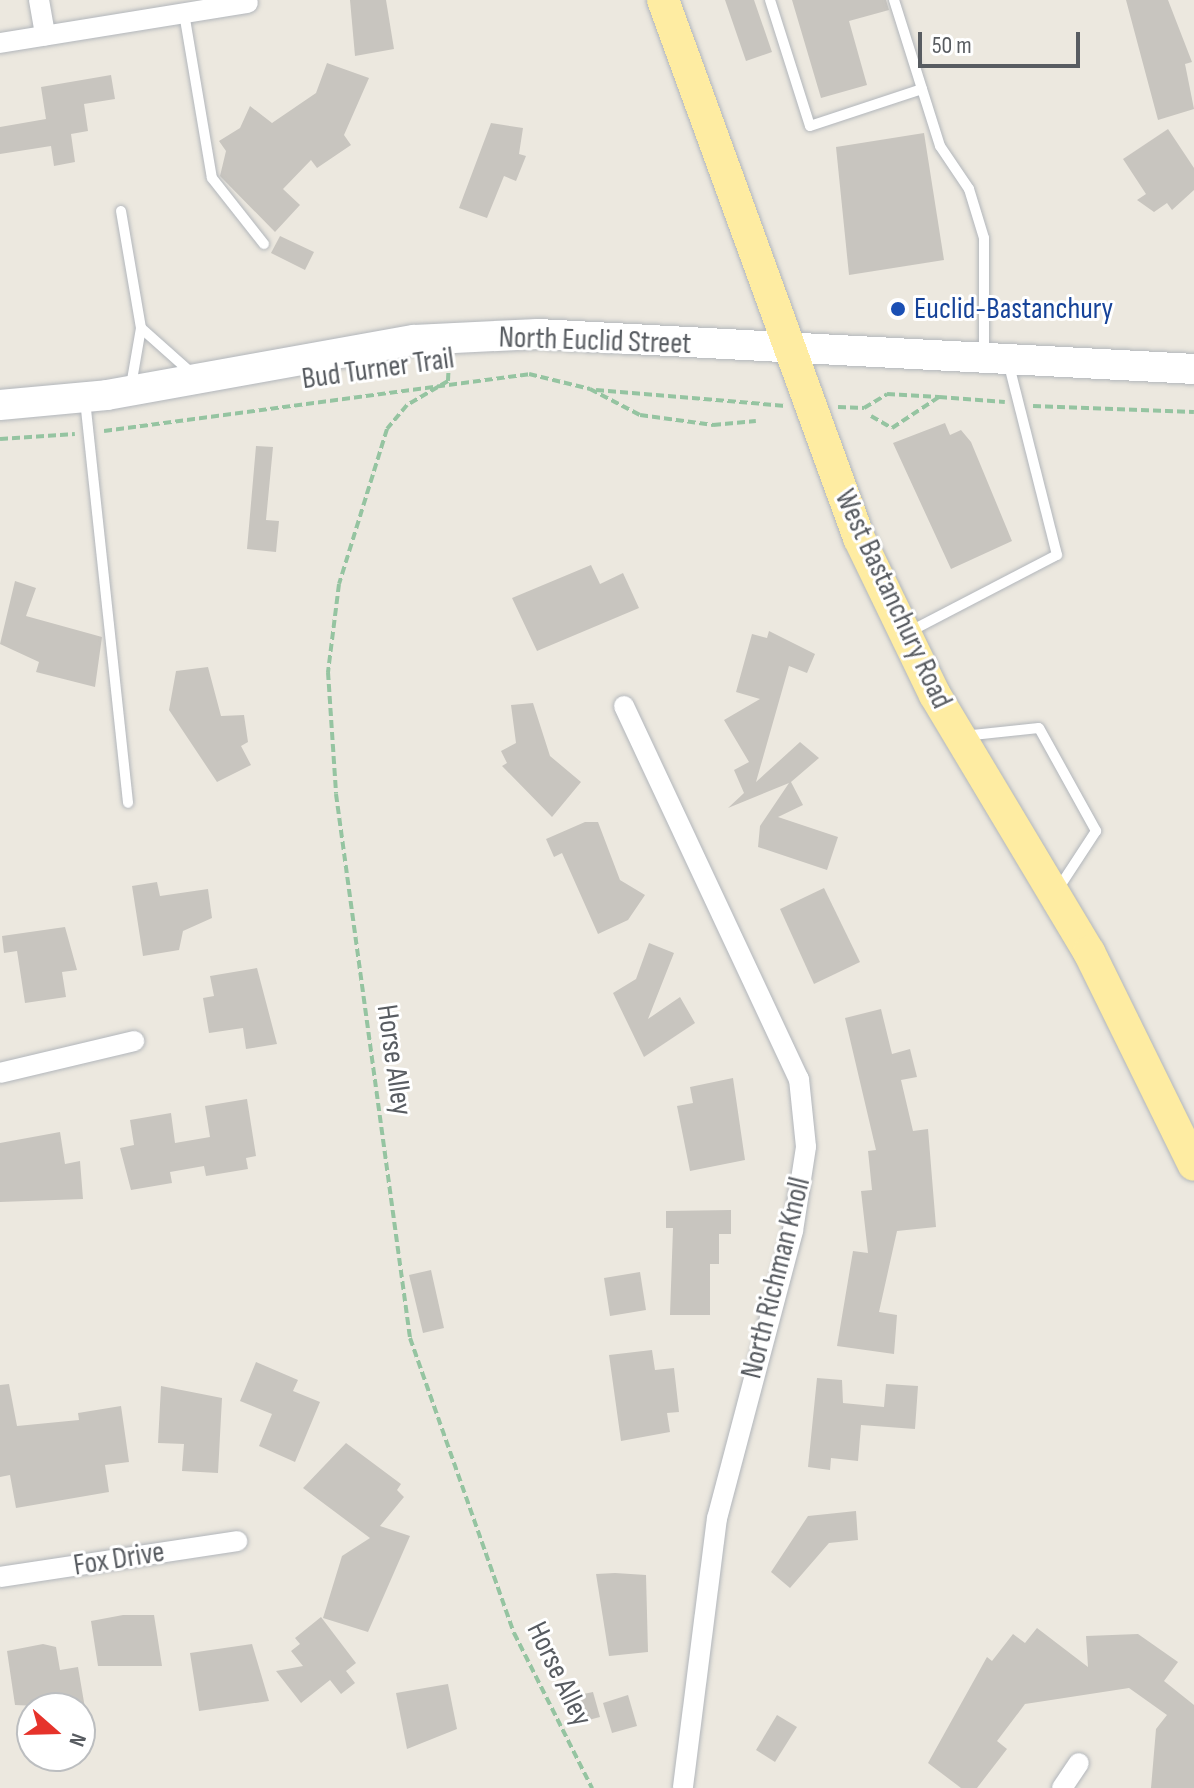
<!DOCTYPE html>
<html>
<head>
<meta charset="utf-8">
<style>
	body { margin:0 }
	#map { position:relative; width:1194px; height:1788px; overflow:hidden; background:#ece8df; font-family:"Sofia Sans Condensed",sans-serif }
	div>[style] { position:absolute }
	.building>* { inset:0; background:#c8c5bf }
	.path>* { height:4px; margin-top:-2px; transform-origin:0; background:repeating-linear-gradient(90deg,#95c4a1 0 8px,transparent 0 12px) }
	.roads { filter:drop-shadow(0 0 2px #b2b6bb) drop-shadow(0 0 2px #b2b6bb) }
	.service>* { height:10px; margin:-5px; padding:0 5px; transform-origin:5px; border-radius:5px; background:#fff }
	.minor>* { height:20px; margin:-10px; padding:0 10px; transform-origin:10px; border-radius:10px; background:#fff }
	.secondary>* { height:30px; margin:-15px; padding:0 15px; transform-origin:15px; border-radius:15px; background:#fff }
	.primary>* { height:32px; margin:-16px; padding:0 16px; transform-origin:16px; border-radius:16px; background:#feeca2 }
	.dots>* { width:22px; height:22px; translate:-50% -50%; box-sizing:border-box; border:4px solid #fff; border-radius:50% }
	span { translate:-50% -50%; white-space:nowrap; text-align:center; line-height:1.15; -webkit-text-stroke:6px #fff; paint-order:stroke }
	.transit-label { font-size:30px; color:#164399 }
	.left { translate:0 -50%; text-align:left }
	.street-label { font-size:30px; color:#585c61 }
	.north { position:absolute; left:16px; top:1692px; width:80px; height:80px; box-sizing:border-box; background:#fff; border:2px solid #bcbec0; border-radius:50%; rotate:110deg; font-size:22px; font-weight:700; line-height:32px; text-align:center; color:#585c61 }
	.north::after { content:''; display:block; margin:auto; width:28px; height:36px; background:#e6332b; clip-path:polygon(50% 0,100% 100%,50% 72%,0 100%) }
	.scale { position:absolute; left:918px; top:32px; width:162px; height:36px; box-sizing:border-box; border:4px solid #585c61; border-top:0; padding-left:10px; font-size:24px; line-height:28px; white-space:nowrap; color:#585c61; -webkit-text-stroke:6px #fff; paint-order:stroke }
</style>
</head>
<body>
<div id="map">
	<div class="building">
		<div style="clip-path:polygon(350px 0,386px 0,394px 49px,355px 56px)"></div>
		<div style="clip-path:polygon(725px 0,754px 0,772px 52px,746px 61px)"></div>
		<div style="clip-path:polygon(792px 0,886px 0,889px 10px,849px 21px,867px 85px,821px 98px)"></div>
		<div style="clip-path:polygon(1126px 0,1168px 0,1192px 62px,1185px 64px,1194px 109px,1158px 120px)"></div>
		<div style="clip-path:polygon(327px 63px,369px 78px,344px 135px,351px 145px,317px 168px,311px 160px,283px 189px,300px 205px,275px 232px,220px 176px,226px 151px,219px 141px,240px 128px,250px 106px,272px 123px,316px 93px)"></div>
		<div style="clip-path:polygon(111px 75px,115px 99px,84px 104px,88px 131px,71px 134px,75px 162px,54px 166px,51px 146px,0 154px,0 127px,46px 119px,41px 87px)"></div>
		<div style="clip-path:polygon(491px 123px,523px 128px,519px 154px,526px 156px,516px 181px,504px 176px,487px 218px,459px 208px)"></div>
		<div style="clip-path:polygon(1168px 129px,1194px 168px,1194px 190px,1172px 210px,1167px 203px,1154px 212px,1137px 200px,1146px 194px,1123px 159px)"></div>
		<div style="clip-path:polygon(924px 133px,944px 260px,849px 275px,836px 147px)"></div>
		<div style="clip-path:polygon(280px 236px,314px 252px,305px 270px,271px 253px)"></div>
		<div style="clip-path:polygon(945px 423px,950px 435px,961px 430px,971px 442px,1012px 541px,951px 569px,893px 443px)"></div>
		<div style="clip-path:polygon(256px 446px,273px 447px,266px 520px,279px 521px,276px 552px,247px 549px)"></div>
		<div style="clip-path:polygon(591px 565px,600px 584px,623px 573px,639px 608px,537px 651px,512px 598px)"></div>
		<div style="clip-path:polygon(15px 581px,36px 588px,26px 616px,102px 637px,95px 687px,36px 672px,39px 662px,0 644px)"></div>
		<div style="clip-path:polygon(769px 631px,815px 654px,807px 673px,789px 666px,756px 782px,800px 742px,819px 758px,791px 782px,803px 805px,778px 817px,838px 837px,827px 870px,758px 847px,760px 826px,789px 783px,728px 808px,744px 793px,734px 770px,749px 762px,724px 720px,760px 699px,736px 692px,752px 634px,767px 638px)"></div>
		<div style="clip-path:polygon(208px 667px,221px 716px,244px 715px,248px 742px,241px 746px,251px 765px,217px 782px,169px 710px,176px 671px)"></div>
		<div style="clip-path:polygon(533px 703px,550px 756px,581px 782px,552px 817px,502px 766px,507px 763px,501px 751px,516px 743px,511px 705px)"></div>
		<div style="clip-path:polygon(585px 822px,598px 822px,620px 880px,645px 895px,628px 920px,598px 934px,562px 853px,554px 857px,546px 839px)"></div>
		<div style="clip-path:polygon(157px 882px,160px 896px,208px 889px,212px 918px,183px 931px,179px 950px,143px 956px,132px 886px)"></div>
		<div style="clip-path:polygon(824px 888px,860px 962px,814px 984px,780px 909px)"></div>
		<div style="clip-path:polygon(65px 927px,77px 970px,62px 972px,66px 997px,25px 1003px,17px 951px,4px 953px,2px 936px)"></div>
		<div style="clip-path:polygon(649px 943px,674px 953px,648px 1019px,680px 997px,695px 1023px,644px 1057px,613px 993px,636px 979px)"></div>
		<div style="clip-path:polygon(257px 968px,277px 1044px,246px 1049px,243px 1028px,209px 1033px,203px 998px,214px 996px,210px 976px)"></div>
		<div style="clip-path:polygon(881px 1009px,892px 1054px,910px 1049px,917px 1077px,901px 1080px,913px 1131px,928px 1129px,936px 1227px,897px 1231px,879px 1312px,897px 1315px,894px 1354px,837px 1346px,853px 1251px,868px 1253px,861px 1191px,872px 1190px,868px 1151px,876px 1150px,845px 1018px)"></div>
		<div style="clip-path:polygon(733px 1078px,745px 1160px,690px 1171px,677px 1106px,693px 1103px,690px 1087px)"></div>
		<div style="clip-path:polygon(247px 1099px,256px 1156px,246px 1158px,248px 1169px,206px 1176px,204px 1166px,170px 1172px,172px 1183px,131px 1190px,120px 1148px,134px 1145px,130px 1120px,171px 1113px,175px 1143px,210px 1137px,205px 1106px)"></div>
		<div style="clip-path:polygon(60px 1132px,65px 1164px,80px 1161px,83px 1199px,0 1202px,0 1143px)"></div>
		<div style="clip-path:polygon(731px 1210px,731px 1234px,719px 1234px,719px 1264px,710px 1264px,710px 1315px,670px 1315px,673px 1228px,666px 1228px,666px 1211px)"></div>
		<div style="clip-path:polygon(431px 1270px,444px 1328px,423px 1333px,409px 1275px)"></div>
		<div style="clip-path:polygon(640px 1272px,646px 1310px,610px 1316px,604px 1278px)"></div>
		<div style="clip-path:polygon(652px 1350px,655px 1370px,674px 1368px,679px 1412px,667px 1413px,670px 1432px,621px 1441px,609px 1355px)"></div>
		<div style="clip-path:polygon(256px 1362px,298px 1380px,293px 1391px,320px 1402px,295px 1462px,259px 1446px,272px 1414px,240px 1401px)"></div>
		<div style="clip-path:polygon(817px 1378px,842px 1380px,843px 1403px,884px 1407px,886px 1384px,918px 1386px,915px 1429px,861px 1425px,858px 1461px,831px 1458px,830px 1470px,808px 1467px)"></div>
		<div style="clip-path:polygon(9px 1384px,17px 1426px,79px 1420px,78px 1413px,121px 1406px,129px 1462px,105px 1465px,109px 1492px,16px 1508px,10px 1475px,0 1477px,0 1385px)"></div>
		<div style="clip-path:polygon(161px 1386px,222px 1398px,218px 1473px,182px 1471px,184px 1444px,158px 1443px)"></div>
		<div style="clip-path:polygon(346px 1443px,401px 1484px,397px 1490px,404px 1497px,380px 1526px,410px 1536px,368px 1632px,323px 1618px,342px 1556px,370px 1538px,303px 1488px)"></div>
		<div style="clip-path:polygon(856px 1511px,858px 1540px,829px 1543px,790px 1588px,771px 1572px,808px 1516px)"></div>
		<div style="clip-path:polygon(615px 1573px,646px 1575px,648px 1652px,609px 1656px,596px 1574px)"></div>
		<div style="clip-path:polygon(123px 1615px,154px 1615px,162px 1666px,98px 1666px,91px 1621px)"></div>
		<div style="clip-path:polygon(321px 1617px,356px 1663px,346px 1671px,355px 1683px,341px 1694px,330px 1680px,301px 1703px,276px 1671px,303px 1666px,291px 1651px,300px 1644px,295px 1638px)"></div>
		<div style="clip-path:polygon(1037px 1628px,1088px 1667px,1086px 1636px,1138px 1634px,1178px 1662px,1164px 1681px,1194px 1705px,1194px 1788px,1151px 1788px,1156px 1729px,1167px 1715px,1129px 1688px,1025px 1704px,997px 1741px,1007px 1749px,977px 1788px,961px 1788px,928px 1763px,987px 1657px,992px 1661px,1013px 1634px,1025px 1643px)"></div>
		<div style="clip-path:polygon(43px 1644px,56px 1647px,60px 1670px,78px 1667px,85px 1708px,15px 1705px,7px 1651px)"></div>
		<div style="clip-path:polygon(252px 1644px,269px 1701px,199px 1711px,190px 1653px)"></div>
		<div style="clip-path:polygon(448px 1684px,457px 1729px,407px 1749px,396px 1693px)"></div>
		<div style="clip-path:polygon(593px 1692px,600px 1717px,581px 1722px,574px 1696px)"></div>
		<div style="clip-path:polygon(628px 1695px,637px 1726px,612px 1733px,603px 1703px)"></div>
		<div style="clip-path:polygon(777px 1715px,797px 1727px,775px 1762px,756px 1750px)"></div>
	</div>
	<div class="path">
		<div style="left:449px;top:361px;width:20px;rotate:93deg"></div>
		<div style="left:448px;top:381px;width:48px;rotate:149.7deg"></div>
		<div style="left:407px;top:405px;width:31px;rotate:130deg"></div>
		<div style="left:387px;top:429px;width:162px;rotate:107.2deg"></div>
		<div style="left:339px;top:584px;width:89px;rotate:97.1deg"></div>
		<div style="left:328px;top:672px;width:122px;rotate:86.2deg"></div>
		<div style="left:336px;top:794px;width:549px;rotate:82.25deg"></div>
		<div style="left:410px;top:1338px;width:313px;rotate:70.6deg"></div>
		<div style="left:514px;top:1633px;width:174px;rotate:63.3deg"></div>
		<div style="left:596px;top:390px;width:190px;rotate:4.8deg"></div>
		<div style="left:1033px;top:406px;width:161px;rotate:2.1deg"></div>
		<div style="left:838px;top:407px;width:26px;rotate:2deg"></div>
		<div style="left:864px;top:408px;width:27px;rotate:-31deg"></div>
		<div style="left:887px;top:394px;width:52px;rotate:3.3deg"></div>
		<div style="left:871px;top:416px;width:24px;rotate:30deg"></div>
		<div style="left:892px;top:428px;width:56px;rotate:-33.4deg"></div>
		<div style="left:939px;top:397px;width:66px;rotate:4.3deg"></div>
		<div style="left:104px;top:431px;width:429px;rotate:-7.6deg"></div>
		<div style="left:529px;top:374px;width:63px;rotate:13.8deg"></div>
		<div style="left:590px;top:389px;width:56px;rotate:27.5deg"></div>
		<div style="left:640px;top:415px;width:74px;rotate:7.8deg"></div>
		<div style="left:713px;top:425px;width:43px;rotate:-5.3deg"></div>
		<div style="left:0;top:439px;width:75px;rotate:-3.8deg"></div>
	</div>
	<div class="roads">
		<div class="service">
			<div style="left:770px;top:0;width:132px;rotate:72.4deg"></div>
			<div style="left:810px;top:126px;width:118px;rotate:-18.3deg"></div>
			<div style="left:894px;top:0;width:153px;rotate:72.5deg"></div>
			<div style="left:940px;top:146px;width:52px;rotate:56deg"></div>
			<div style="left:969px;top:189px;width:51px;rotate:73deg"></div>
			<div style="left:984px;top:238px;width:117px;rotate:90deg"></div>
			<div style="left:184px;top:13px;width:167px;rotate:80.4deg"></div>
			<div style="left:212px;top:178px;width:84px;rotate:51.8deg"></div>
			<div style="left:121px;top:211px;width:119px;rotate:80.3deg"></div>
			<div style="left:141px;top:328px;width:59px;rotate:99.8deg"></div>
			<div style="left:141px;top:328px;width:71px;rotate:41.6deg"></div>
			<div style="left:85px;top:400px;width:405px;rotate:83.9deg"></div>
			<div style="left:907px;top:633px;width:169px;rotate:-27.5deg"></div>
			<div style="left:1057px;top:555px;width:199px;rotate:-104.2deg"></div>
			<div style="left:963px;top:736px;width:76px;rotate:-6deg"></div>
			<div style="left:1039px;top:728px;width:118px;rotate:61deg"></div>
			<div style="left:1096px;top:831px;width:69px;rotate:123.2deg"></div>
		</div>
		<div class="minor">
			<div style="left:39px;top:0;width:36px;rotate:80deg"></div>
			<div style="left:0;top:43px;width:251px;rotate:-9.2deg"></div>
			<div style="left:624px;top:706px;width:412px;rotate:64.9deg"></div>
			<div style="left:799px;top:1079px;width:68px;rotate:84.1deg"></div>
			<div style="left:806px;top:1147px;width:85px;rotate:98.8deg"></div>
			<div style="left:793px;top:1231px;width:297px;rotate:104.8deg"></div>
			<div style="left:717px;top:1518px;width:272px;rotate:97.2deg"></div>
			<div style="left:0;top:1073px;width:138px;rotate:-13.4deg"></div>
			<div style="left:0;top:1577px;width:240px;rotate:-8.6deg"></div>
			<div style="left:1062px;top:1788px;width:30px;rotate:-56deg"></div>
		</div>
		<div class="secondary">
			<div style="left:0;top:405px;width:107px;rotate:-5.3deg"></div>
			<div style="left:107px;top:395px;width:312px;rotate:-10.2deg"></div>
			<div style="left:414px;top:340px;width:124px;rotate:-2.8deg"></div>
			<div style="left:538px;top:334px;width:657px;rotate:3.05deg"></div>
		</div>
		<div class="primary">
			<div style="left:663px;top:0;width:573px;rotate:69.98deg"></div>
			<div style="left:859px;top:538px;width:174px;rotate:64.2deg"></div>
			<div style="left:935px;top:695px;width:300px;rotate:59.1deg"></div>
			<div style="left:1089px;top:952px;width:237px;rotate:63.8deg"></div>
		</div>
	</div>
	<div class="dots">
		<div style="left:898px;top:309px;background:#1a4fb4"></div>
	</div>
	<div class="transit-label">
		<span class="left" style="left:914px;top:309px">Euclid-Bastanchury</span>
	</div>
	<div class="street-label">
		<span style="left:595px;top:341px;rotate:2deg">North Euclid Street</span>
		<span style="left:378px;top:369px;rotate:-8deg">Bud Turner Trail</span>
		<span style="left:893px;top:599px;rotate:65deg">West Bastanchury Road</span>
		<span style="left:394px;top:1060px;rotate:82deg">Horse Alley</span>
		<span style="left:776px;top:1278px;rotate:-76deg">North Richman Knoll</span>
		<span style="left:119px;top:1559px;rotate:-9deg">Fox Drive</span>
		<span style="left:559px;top:1674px;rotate:64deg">Horse Alley</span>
	</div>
	<div class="north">N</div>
	<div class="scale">50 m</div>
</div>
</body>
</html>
